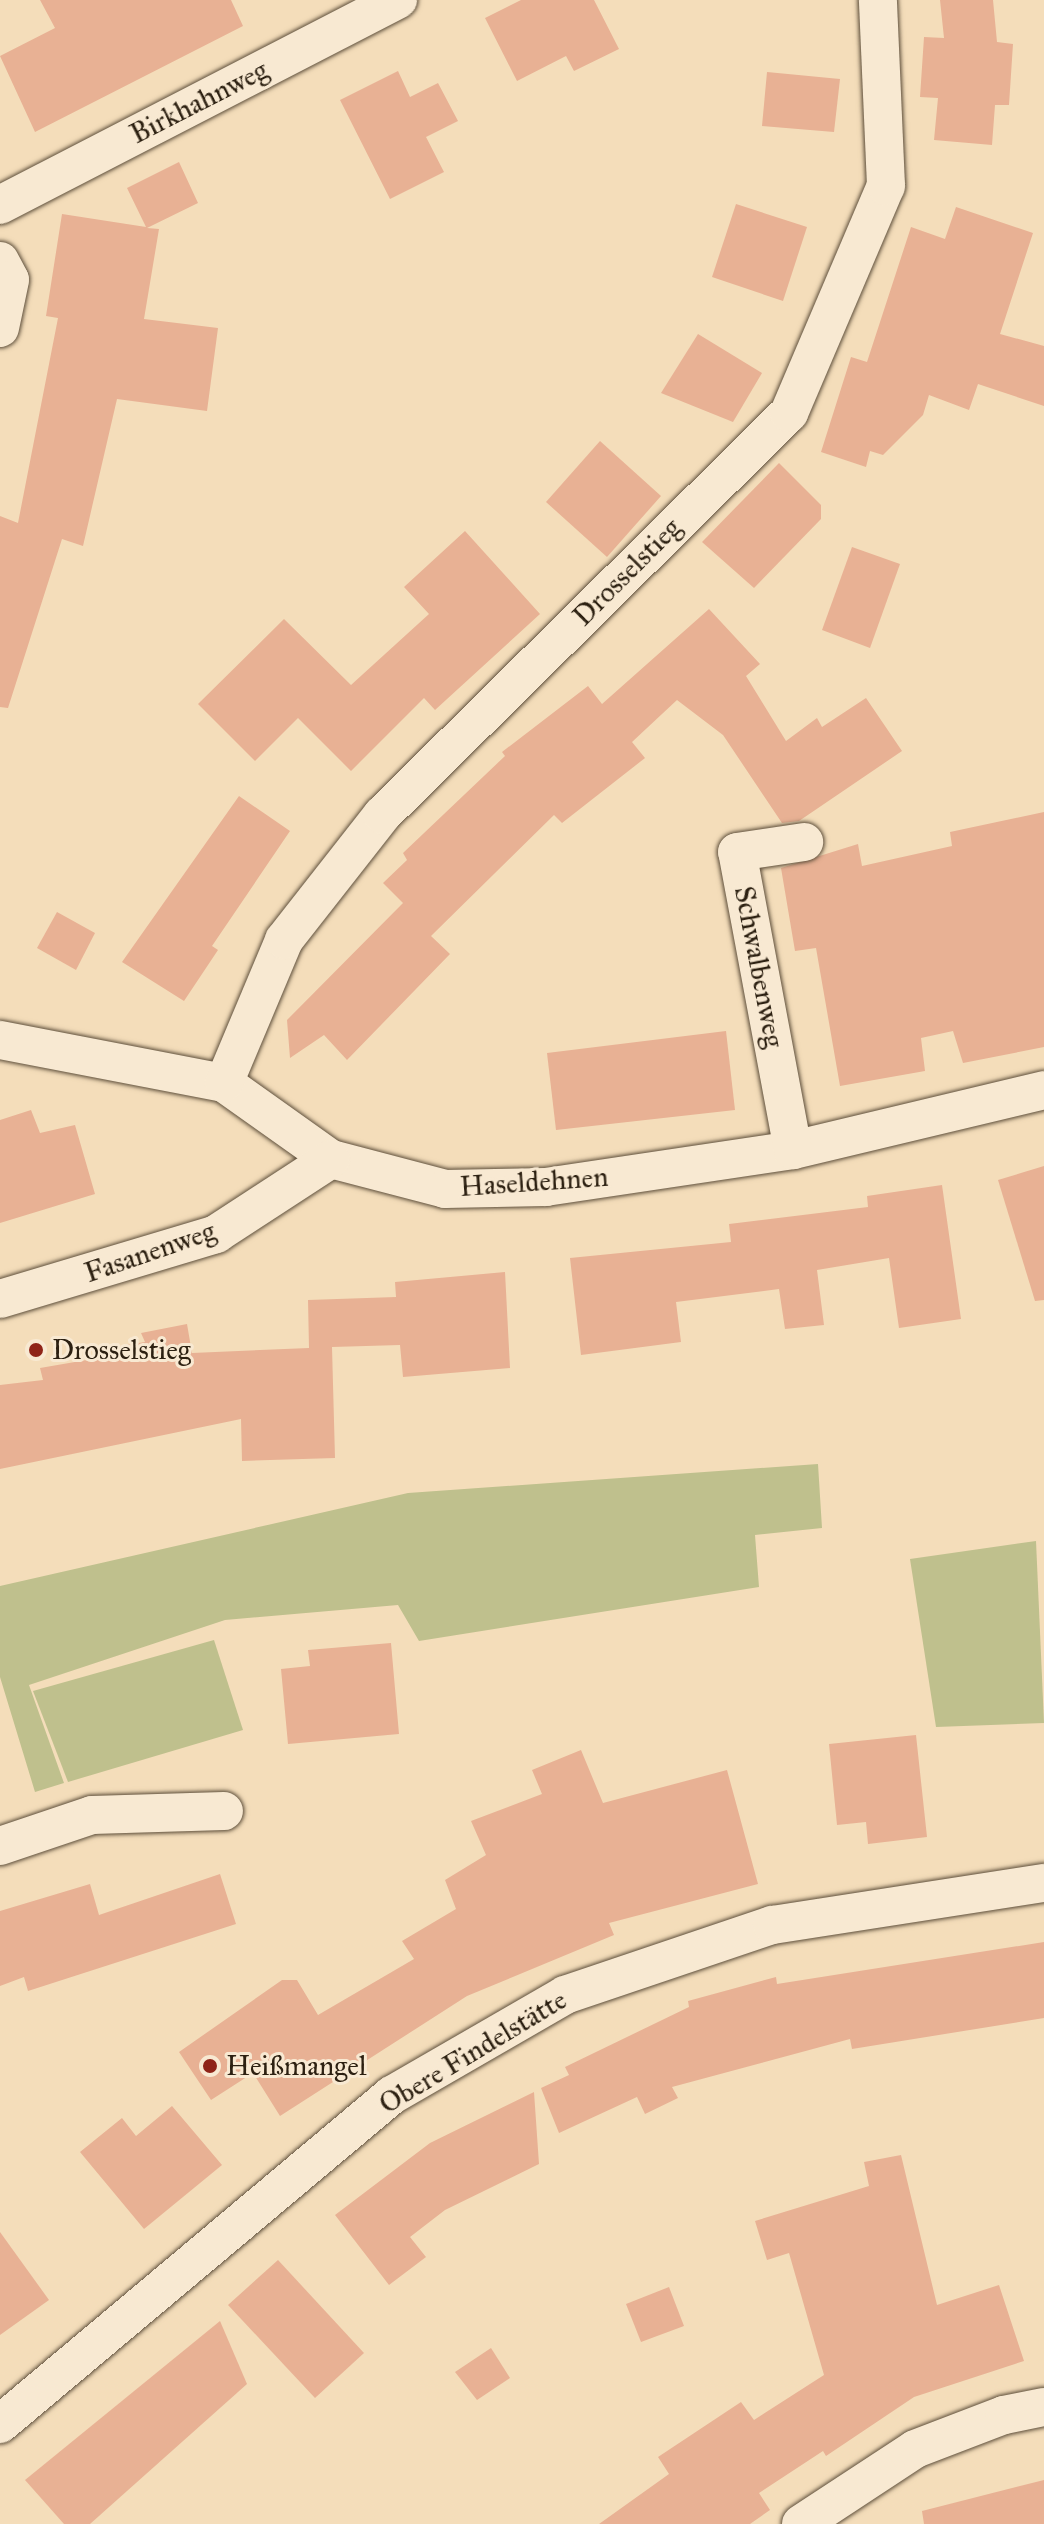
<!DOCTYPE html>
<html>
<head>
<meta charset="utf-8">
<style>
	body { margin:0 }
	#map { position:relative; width:1044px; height:2524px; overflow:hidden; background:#f4ddba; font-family:"IM FELL Great Primer",serif }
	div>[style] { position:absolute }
	.green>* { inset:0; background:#bfc08d }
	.building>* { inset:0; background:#e8b194 }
	.roads { filter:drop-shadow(0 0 2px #5e4f3b) drop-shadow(0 0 2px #5e4f3b) }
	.minor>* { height:38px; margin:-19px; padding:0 19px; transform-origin:19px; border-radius:19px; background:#f8e9d2 }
	.dots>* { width:22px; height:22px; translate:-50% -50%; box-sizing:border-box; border:4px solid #f8e9d2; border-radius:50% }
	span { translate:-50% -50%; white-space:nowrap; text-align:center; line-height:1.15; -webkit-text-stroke:6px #f8e9d2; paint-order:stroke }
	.street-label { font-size:28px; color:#2c2011 }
	.poi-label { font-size:28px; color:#2c2011 }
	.left { translate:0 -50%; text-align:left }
</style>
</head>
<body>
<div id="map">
	<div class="green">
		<div style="clip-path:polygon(818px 1464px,822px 1528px,755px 1535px,759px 1587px,419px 1641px,398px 1605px,225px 1620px,29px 1685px,64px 1783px,35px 1792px,0 1677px,0 1586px,408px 1493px)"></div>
		<div style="clip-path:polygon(1036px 1541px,1044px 1723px,936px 1727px,910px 1559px)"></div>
		<div style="clip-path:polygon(214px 1640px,243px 1730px,68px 1782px,33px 1691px)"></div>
	</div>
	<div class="building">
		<div style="clip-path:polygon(40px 0,231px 0,243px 26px,35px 132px,0 56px,55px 28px)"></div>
		<div style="clip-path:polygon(521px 0,594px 0,619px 49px,574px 71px,566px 56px,517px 81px,485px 18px)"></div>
		<div style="clip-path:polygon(940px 0,993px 0,997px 42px,1013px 44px,1009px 105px,995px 105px,992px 145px,934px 140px,938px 98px,920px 97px,924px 37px,944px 38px)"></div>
		<div style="clip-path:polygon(398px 71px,410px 97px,438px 83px,458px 121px,426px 137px,444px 172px,390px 199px,340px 100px)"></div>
		<div style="clip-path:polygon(767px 72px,840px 79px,834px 132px,762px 126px)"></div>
		<div style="clip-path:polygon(179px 162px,198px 203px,147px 228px,159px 229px,144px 319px,218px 328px,207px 411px,117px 399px,83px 546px,62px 539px,8px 708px,0 707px,0 516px,18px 523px,58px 318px,46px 316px,62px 214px,146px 227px,127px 188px)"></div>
		<div style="clip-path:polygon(736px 204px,807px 227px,783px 301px,712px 277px)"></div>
		<div style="clip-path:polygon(956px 207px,1033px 233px,1000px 334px,1044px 346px,1044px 406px,978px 384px,969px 410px,929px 395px,923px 415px,883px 455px,870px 451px,866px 467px,821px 452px,851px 357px,867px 362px,911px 227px,945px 239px)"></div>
		<div style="clip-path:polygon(698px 334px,762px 373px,733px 422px,661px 393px)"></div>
		<div style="clip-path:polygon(600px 441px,661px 496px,607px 557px,546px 502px)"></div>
		<div style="clip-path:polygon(779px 463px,821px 505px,821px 519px,754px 588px,702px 542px)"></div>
		<div style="clip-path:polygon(465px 531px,540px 614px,435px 710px,424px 698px,351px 771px,298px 718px,255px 761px,198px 704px,284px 619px,351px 685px,429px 614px,404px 587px)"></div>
		<div style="clip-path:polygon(852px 547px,900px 564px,870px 648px,822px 630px)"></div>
		<div style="clip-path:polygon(709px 609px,760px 664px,746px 676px,786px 741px,817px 718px,822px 727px,866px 698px,902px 751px,799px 821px,782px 823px,723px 735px,677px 700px,632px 742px,645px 758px,562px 823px,554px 815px,431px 936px,450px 954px,347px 1060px,324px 1035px,290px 1058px,287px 1020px,403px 903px,383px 883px,407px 860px,403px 853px,505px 756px,502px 752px,588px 686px,602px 704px)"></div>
		<div style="clip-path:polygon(239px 796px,290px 831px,212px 946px,218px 950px,184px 1001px,122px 962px)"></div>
		<div style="clip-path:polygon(1044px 812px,1044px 1047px,963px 1063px,953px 1031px,921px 1038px,925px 1071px,840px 1086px,816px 948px,795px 951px,781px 868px,858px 844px,862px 866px,952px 846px,950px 832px)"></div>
		<div style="clip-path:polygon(57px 912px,95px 933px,76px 970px,37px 948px)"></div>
		<div style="clip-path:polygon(726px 1031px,735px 1110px,556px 1130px,547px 1053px)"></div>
		<div style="clip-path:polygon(31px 1110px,40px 1133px,75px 1125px,95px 1194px,0 1223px,0 1120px)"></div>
		<div style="clip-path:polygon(1044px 1166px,1044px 1300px,1035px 1301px,998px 1180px)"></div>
		<div style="clip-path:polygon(942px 1185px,961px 1319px,899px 1328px,889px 1258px,817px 1270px,824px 1325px,785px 1329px,779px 1289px,676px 1302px,681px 1342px,581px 1355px,570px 1258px,731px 1242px,729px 1224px,868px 1207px,867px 1196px)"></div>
		<div style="clip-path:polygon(505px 1272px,510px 1368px,403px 1377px,400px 1345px,332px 1347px,335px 1458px,242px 1461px,241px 1419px,0 1469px,0 1385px,43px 1380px,40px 1368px,98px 1358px,95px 1350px,145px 1342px,141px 1333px,187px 1324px,192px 1353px,309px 1348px,308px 1300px,396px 1297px,395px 1282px)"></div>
		<div style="clip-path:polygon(391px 1643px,399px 1734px,288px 1744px,281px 1669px,310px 1666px,308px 1650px)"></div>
		<div style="clip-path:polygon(916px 1735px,927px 1837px,868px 1844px,866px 1822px,837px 1825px,829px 1744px)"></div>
		<div style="clip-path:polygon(581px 1750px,603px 1803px,727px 1770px,758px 1884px,609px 1923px,614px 1935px,467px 1996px,280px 2116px,253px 2073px,211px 2100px,179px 2052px,282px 1980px,297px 1980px,318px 2015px,414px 1959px,402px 1941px,456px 1909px,445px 1880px,486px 1855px,471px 1821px,542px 1794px,532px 1770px)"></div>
		<div style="clip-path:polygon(220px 1874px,236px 1924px,28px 1991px,24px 1977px,0 1986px,0 1911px,90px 1884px,99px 1915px)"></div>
		<div style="clip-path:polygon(1044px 1942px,1044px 2018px,852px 2049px,850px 2039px,672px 2087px,678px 2098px,645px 2114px,637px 2097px,559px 2133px,541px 2088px,569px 2075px,565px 2067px,689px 2007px,688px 2001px,776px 1977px,777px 1984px)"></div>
		<div style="clip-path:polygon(534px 2092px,539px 2164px,445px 2210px,410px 2237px,426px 2257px,389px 2285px,335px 2215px,430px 2143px)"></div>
		<div style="clip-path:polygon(172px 2106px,222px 2165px,144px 2229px,80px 2152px,122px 2118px,136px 2136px)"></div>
		<div style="clip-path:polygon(901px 2155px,937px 2305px,999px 2285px,1024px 2361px,914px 2397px,826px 2456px,823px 2451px,759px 2493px,770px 2510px,750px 2524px,599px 2524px,669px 2474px,658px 2457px,741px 2402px,754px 2420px,824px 2375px,789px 2253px,767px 2260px,755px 2221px,869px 2186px,864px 2162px)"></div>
		<div style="clip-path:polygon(0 2232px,49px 2300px,0 2335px)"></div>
		<div style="clip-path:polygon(278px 2260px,364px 2353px,315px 2398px,228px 2305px)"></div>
		<div style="clip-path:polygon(669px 2287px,684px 2326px,641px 2342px,626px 2304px)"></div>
		<div style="clip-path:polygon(220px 2321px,247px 2384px,90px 2524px,64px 2524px,25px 2480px)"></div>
		<div style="clip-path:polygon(491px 2348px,510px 2378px,477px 2400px,455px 2372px)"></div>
		<div style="clip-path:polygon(1044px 2480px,1044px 2524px,924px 2524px,922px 2511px)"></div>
	</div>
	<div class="roads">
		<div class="minor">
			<div style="left:0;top:205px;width:448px;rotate:-27.3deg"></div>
			<div style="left:0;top:261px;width:21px;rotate:62deg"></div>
			<div style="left:10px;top:280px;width:49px;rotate:101.8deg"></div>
			<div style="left:0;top:1040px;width:228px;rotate:10.9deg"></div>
			<div style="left:224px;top:1083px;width:131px;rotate:35.4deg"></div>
			<div style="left:331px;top:1159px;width:118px;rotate:14.7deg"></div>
			<div style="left:445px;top:1189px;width:101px;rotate:-1.1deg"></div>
			<div style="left:546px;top:1187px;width:250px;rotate:-8.5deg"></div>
			<div style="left:793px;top:1150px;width:258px;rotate:-13.4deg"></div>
			<div style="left:224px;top:1083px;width:155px;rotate:-67.2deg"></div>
			<div style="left:284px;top:940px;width:159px;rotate:-51.9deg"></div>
			<div style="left:382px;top:815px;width:572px;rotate:-44.65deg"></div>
			<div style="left:789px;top:413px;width:247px;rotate:-66.9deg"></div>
			<div style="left:886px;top:186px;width:186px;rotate:-92.5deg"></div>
			<div style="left:793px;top:1150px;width:303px;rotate:-100.6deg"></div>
			<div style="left:737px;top:852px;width:68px;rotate:-8.5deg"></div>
			<div style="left:0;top:1299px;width:226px;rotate:-16.7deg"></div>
			<div style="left:216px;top:1234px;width:137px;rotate:-33.1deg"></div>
			<div style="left:0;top:1846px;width:97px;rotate:-18.6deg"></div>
			<div style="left:92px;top:1815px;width:132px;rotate:-1.7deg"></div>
			<div style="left:0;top:2424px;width:512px;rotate:-40.01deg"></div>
			<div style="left:392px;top:2095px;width:200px;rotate:-30deg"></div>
			<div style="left:565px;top:1995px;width:219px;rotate:-18.7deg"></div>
			<div style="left:772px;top:1925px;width:275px;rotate:-8.8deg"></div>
			<div style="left:801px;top:2524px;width:136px;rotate:-33.3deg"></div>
			<div style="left:915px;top:2449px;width:95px;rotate:-20.9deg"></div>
			<div style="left:1004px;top:2415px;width:41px;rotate:-11.3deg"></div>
		</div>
	</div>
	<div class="dots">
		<div style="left:36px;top:1350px;background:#8f2418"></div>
		<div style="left:210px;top:2066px;background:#8f2418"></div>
	</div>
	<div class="street-label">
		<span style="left:199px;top:102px;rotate:-27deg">Birkhahnweg</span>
		<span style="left:627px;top:572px;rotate:-45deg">Drosselstieg</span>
		<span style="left:759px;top:967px;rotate:79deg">Schwalbenweg</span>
		<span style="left:534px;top:1182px;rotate:-4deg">Haseldehnen</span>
		<span style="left:150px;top:1252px;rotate:-19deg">Fasanenweg</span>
		<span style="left:473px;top:2052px;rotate:-31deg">Obere Findelstätte</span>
	</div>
	<div class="poi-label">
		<span class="left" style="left:52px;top:1350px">Drosselstieg</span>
		<span class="left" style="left:226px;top:2066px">Heißmangel</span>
	</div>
</div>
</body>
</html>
